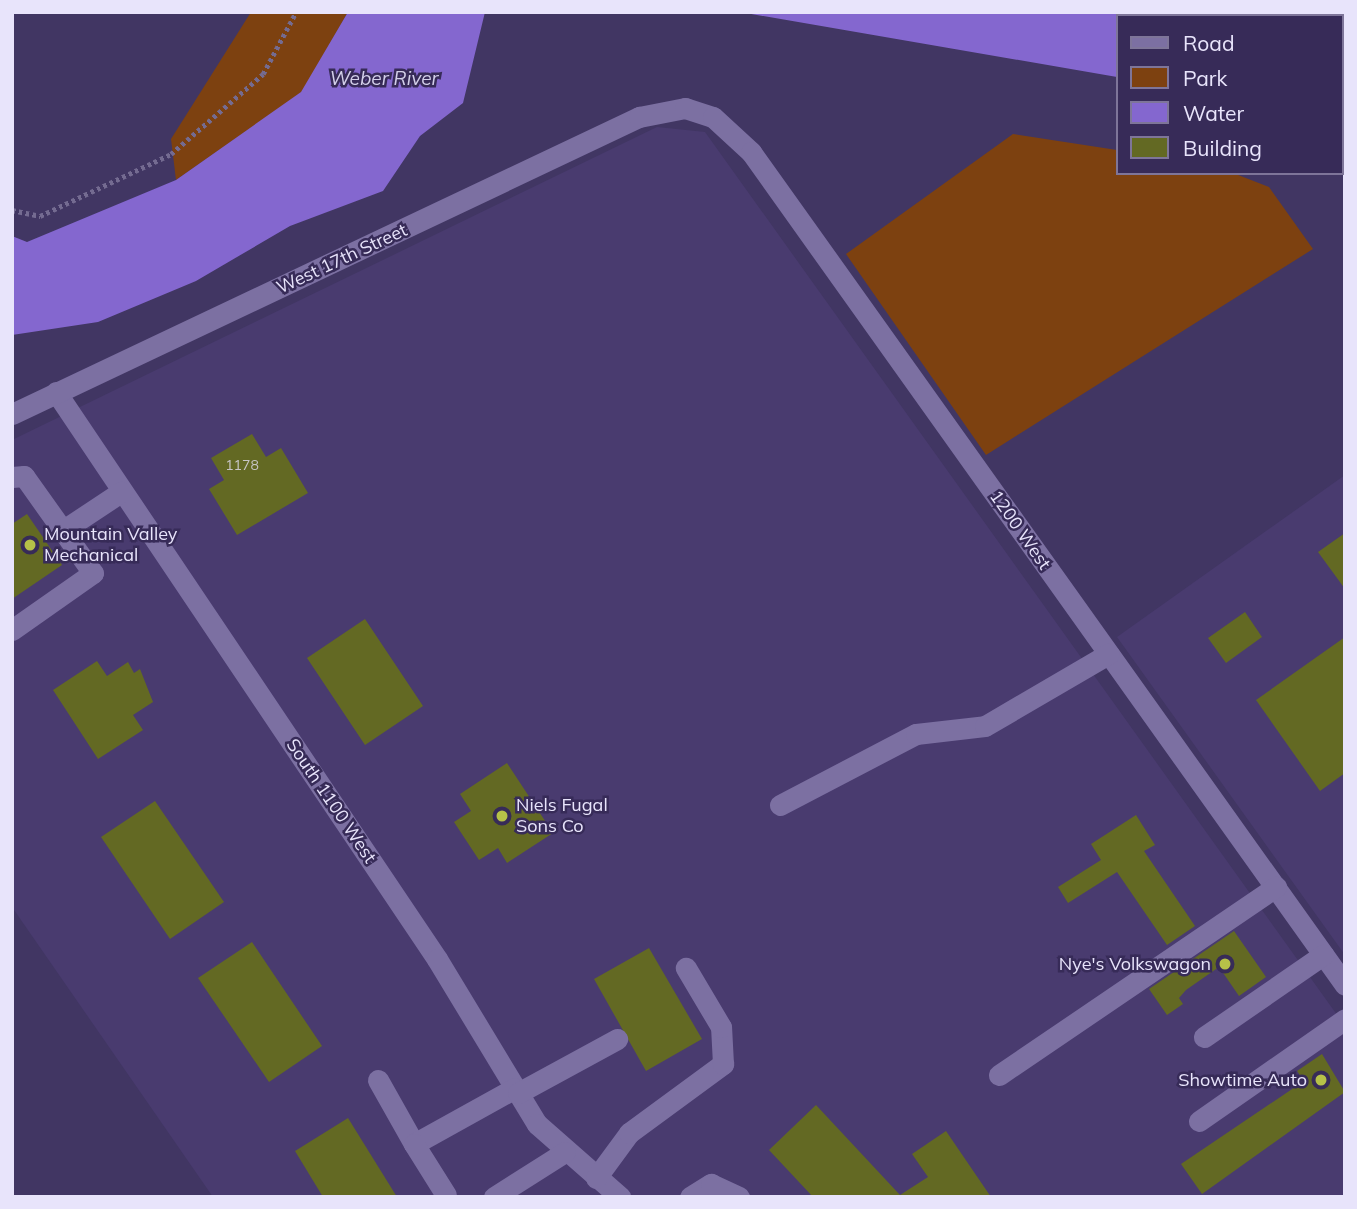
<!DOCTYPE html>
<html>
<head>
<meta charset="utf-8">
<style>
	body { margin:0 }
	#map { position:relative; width:1357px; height:1209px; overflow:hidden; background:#413663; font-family:Mulish,sans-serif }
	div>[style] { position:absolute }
	.built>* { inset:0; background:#493b6f }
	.green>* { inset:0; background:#7d4110 }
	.water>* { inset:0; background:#8467cf }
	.building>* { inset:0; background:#636923 }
	.path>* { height:4.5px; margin-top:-2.25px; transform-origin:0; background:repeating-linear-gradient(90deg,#746b91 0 3.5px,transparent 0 7px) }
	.minor>* { height:21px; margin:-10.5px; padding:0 10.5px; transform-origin:10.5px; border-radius:10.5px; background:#7c70a2 }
	.dots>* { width:19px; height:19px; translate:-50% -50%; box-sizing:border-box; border:4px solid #372b58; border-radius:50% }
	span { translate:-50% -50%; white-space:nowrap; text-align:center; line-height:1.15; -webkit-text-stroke:5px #372b58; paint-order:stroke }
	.number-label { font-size:14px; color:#c7c5c5 }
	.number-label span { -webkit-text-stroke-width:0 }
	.street-label { font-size:18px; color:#e8e4fb }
	.poi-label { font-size:18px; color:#e8e4fb }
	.left { translate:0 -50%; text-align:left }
	.right { translate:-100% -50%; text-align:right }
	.water-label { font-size:19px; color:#d3cfe9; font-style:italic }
	.frame { position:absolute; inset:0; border:14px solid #e8e4fb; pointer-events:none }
	.legend { position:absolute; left:1116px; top:14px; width:228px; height:161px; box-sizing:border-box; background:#372b58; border:2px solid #7e7599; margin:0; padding:9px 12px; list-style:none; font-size:21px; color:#e8e4fb }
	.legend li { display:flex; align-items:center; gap:14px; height:35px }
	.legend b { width:35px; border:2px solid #7e7599 }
</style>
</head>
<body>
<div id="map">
	<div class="built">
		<div style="clip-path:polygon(657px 127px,705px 132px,1345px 1026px,1345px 1197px,213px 1197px,12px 907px,12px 440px)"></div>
		<div style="clip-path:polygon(1345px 475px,1345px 955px,1117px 637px)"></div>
	</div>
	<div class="green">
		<div style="clip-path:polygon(251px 12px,348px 12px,302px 92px,176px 180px,171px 139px)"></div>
		<div style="clip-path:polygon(1013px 134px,1117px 150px,1117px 173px,1233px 173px,1269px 187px,1313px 249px,986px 455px,846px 254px)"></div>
	</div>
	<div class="water">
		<div style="clip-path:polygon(348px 12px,485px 12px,463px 103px,420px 136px,383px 191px,290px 226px,196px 281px,98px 322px,12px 335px,12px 236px,27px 242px,176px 180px,301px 92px)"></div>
		<div style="clip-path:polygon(740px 12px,1158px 12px,1178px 16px,1117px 16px,1117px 77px)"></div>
	</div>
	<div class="building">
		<div style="clip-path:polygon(252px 434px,266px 457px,281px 448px,308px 493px,237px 535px,209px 489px,224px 480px,211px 458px)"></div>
		<div style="clip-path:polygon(27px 514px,62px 565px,12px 599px,12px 524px)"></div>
		<div style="clip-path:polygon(1345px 533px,1345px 589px,1318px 552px)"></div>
		<div style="clip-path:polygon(1245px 612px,1262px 637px,1226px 663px,1208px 638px)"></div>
		<div style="clip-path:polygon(365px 619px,423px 706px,365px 745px,307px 658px)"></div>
		<div style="clip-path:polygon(1345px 637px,1345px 773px,1320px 791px,1256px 700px)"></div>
		<div style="clip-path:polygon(97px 661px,107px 676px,128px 662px,134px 673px,140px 669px,153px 702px,133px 715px,143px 730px,98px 759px,53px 690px)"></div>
		<div style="clip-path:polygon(507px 763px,553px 833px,507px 863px,498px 848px,479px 860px,454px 822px,471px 811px,460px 794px)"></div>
		<div style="clip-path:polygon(155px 801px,224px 902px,170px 939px,101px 837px)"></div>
		<div style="clip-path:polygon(1136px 815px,1155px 845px,1144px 851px,1195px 926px,1167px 945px,1117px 872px,1068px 903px,1058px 887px,1101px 860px,1091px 844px)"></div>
		<div style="clip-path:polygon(1234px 931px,1266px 977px,1239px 996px,1219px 967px,1186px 990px,1179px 998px,1183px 1004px,1167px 1015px,1149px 989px)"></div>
		<div style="clip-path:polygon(252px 942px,322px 1046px,269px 1082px,198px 978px)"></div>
		<div style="clip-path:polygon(649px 948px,702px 1039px,646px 1071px,594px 979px)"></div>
		<div style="clip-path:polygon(1322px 1054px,1345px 1092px,1202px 1194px,1181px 1164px,1304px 1081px,1297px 1071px)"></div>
		<div style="clip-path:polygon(816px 1105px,900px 1195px,928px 1177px,912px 1154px,946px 1131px,991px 1197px,813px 1197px,769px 1150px)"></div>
		<div style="clip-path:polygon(348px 1118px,397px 1197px,323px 1197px,295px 1151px)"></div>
	</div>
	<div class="path">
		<div style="left:1291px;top:12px;width:20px;rotate:11deg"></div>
		<div style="left:1341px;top:21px;width:4px"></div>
		<div style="left:12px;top:210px;width:29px;rotate:12deg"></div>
		<div style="left:40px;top:216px;width:145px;rotate:-25.3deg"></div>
		<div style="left:171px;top:154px;width:122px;rotate:-41deg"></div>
		<div style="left:263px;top:74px;width:70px;rotate:-62deg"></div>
	</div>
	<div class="minor">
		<div style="left:56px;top:392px;width:683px;rotate:56.1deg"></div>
		<div style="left:437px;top:959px;width:193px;rotate:58.8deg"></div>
		<div style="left:537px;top:1124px;width:111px;rotate:41.3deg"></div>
		<div style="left:12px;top:414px;width:694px;rotate:-25.35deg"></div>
		<div style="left:639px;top:117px;width:47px;rotate:-11.1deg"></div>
		<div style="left:685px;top:108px;width:29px;rotate:18deg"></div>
		<div style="left:713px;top:117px;width:52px;rotate:42.6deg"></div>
		<div style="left:751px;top:152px;width:1023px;rotate:54.51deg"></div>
		<div style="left:12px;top:477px;width:12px;rotate:-5deg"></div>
		<div style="left:24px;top:476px;width:119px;rotate:54.6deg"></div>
		<div style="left:93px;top:573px;width:99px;rotate:144.9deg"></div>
		<div style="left:62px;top:531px;width:71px;rotate:-33.5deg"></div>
		<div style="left:780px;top:805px;width:153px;rotate:-27.6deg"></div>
		<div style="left:916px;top:734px;width:69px;rotate:-6.6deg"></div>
		<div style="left:985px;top:726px;width:143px;rotate:-30.3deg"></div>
		<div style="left:1204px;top:1037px;width:145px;rotate:-34.6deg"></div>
		<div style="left:999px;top:1075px;width:335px;rotate:-34.2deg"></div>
		<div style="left:378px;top:1080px;width:73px;rotate:60.6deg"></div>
		<div style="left:414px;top:1144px;width:115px;rotate:-29deg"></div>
		<div style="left:518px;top:1093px;width:113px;rotate:-28.6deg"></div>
		<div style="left:1199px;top:1121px;width:178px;rotate:-34.9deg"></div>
		<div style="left:414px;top:1144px;width:60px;rotate:57.9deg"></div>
		<div style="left:596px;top:1178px;width:56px;rotate:-53.7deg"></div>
		<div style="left:629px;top:1133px;width:117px;rotate:-36.3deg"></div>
		<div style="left:723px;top:1064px;width:37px;rotate:-93deg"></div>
		<div style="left:721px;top:1027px;width:69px;rotate:-120.7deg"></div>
		<div style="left:494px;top:1197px;width:84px;rotate:-32.4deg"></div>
		<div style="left:690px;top:1197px;width:25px;rotate:-32deg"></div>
		<div style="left:711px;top:1184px;width:31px;rotate:25deg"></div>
	</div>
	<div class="dots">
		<div style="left:30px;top:545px;background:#b6c148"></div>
		<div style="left:502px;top:816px;background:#b6c148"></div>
		<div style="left:1225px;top:964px;background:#b6c148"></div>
		<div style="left:1321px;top:1080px;background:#b6c148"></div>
	</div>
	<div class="number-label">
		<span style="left:242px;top:465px">1178</span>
	</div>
	<div class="street-label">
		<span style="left:342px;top:259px;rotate:-25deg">West 17th Street</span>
		<span style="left:1020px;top:530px;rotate:55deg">1200 West</span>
		<span style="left:331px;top:801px;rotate:56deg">South 1100 West</span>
	</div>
	<div class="poi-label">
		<span class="left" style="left:44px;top:545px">Mountain Valley<br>Mechanical</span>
		<span class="left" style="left:516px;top:816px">Niels Fugal<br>Sons Co</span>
		<span class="right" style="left:1211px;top:964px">Nye's Volkswagon</span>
		<span class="right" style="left:1307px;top:1080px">Showtime Auto</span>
	</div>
	<div class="water-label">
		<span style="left:384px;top:79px">Weber River</span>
	</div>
	<div class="frame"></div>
	<ul class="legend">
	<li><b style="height:9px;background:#7c70a2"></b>Road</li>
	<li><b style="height:19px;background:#7d4110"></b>Park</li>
	<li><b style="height:19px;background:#8467cf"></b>Water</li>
	<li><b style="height:19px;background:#636923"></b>Building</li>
	</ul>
</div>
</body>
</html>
